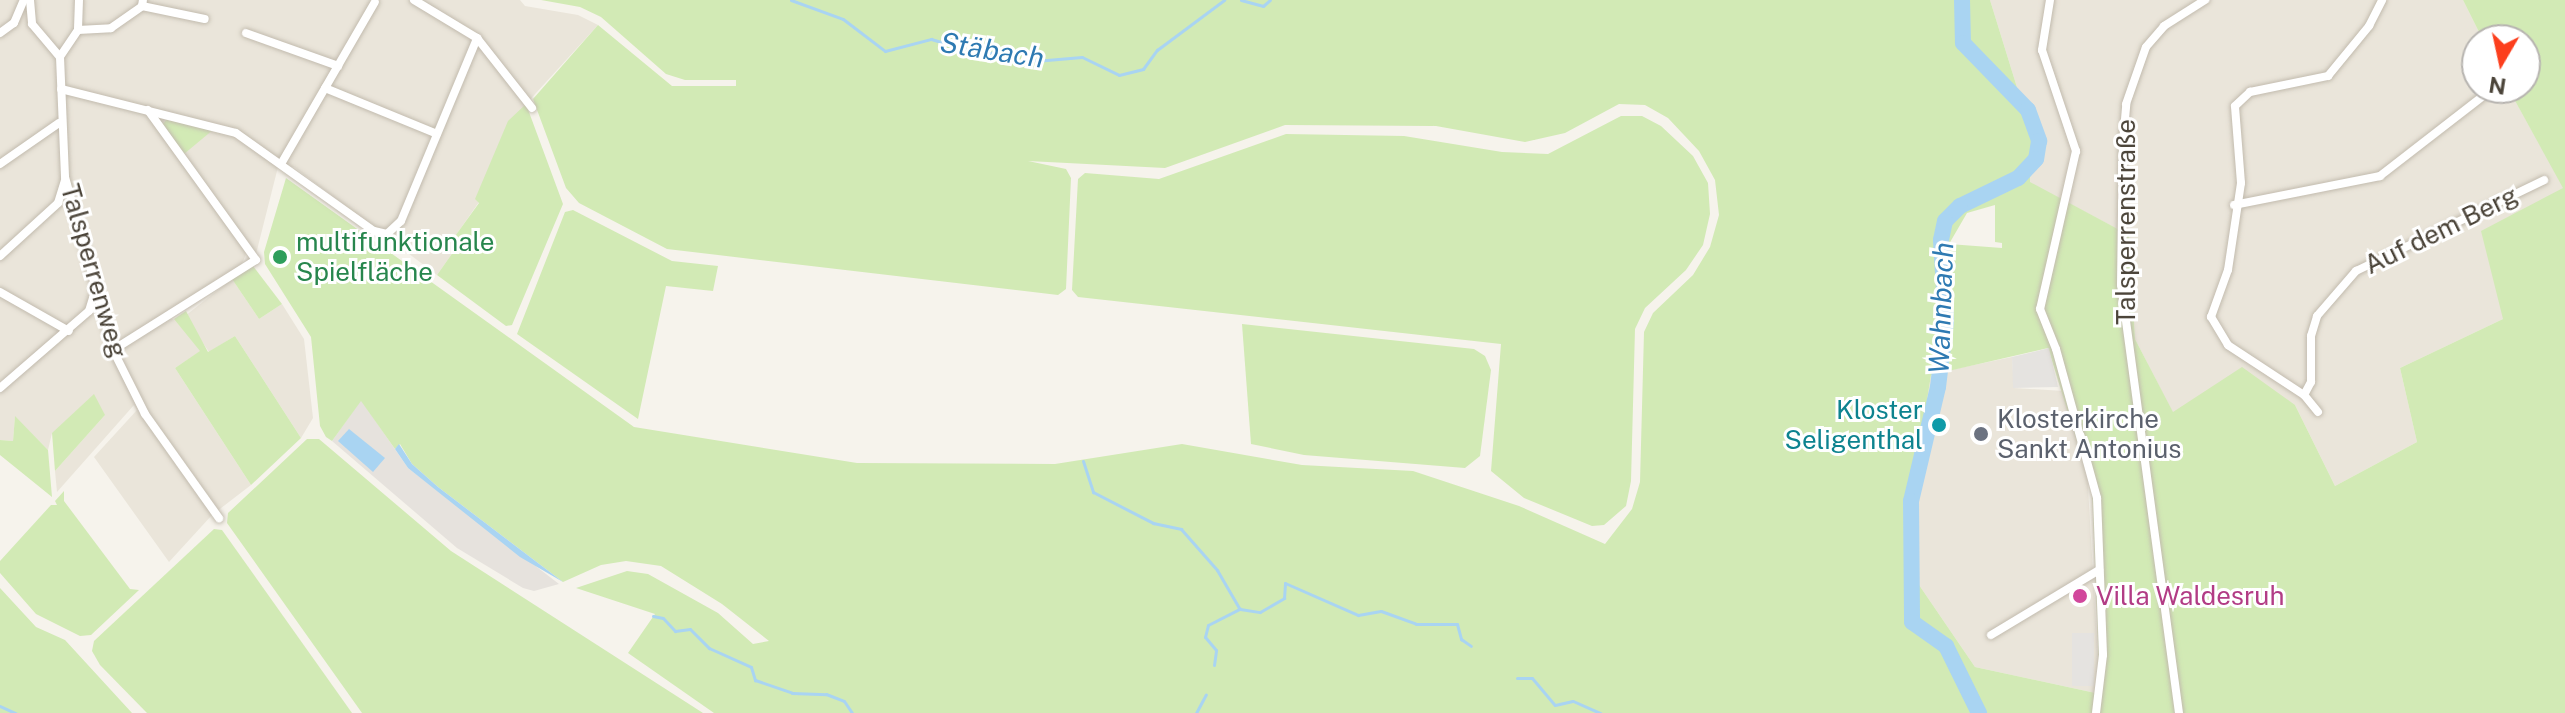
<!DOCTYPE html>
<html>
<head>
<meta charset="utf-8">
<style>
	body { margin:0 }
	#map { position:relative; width:2565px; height:713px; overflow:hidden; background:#f6f3ec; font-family:"Public Sans",sans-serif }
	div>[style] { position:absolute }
	.residential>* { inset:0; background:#eae5da }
	.industrial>* { inset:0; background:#e6e2dd }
	.green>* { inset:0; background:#d2eab5 }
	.parking>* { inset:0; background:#e5e3e0 }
	.water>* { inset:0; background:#a9d4f2 }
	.stream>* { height:3px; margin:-1.5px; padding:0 1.5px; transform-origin:1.5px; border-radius:1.5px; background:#a9d4f2 }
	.river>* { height:16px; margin:-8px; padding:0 8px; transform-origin:8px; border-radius:8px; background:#a9d4f2 }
	.roads { filter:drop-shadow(0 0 2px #c2bbae) drop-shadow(0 0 2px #c2bbae) }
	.minor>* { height:8px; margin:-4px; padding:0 4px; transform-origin:4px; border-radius:4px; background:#fff }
	.dots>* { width:22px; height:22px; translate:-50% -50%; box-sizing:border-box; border:4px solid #fff; border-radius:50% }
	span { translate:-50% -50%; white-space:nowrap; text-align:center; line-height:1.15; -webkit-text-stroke:6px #fff; paint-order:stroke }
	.street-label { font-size:26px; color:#4b4439 }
	.leisure-label { font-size:26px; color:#27864d }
	.left { translate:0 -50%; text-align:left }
	.culture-label { font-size:26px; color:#0d838f }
	.right { translate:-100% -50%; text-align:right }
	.worship-label { font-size:26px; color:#5b616d }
	.hotel-label { font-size:26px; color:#b23c85 }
	.water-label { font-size:28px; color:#2e7ab2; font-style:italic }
	.north { position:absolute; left:2461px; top:24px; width:80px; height:80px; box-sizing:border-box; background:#fff; border:2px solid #b7b4b0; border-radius:50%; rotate:189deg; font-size:22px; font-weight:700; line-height:32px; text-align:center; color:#4b4439 }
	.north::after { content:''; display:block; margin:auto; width:28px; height:36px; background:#fc3f1d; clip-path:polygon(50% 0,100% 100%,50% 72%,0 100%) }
</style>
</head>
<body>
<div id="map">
	<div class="residential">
		<div style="clip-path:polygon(0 0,520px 0,525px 6px,578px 15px,598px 25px,526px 104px,479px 202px,451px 242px,456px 248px,437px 275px,294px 167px,278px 167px,256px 254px,247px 251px,242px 264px,164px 318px,180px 320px,201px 351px,175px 368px,251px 485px,212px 515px,169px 562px,94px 457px,137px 410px,134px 405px,57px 492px,55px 471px,105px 415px,52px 433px,48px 450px,15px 417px,13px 441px,0 440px)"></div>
		<div style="clip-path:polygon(1990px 0,2463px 0,2483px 40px,2477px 40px,2477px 88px,2508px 88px,2564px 188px,2503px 319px,2400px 368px,2417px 442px,2335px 486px,2295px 405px,2173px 413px,2135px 339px,2129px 235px,2030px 183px,2032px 136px)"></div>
		<div style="clip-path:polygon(232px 279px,259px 319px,282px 304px,304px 339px,313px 418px,301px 438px,235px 336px,209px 352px,185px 316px)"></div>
		<div style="clip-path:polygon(2012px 357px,2014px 388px,2064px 391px,2087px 470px,2100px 694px,1975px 667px,1917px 582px,1910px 507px,1931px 374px)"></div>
	</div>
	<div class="industrial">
		<div style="clip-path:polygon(361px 400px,408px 468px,559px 584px,534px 591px,523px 588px,457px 548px,332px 441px)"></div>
	</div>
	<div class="green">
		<div style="clip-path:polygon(evenodd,541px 0,1990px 0,2032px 136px,2030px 182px,2129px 235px,2135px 339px,2173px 412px,2242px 367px,2295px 405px,2335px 486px,2417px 442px,2400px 368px,2503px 319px,2481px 231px,2563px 188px,2508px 88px,2525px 88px,2525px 40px,2483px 40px,2463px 0,2565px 0,2565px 713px,714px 713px,628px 653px,655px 614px,576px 588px,627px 571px,648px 574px,718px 613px,753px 644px,769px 641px,722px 604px,661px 566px,626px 561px,601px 565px,563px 582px,438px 487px,412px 464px,400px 444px,395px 449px,361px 401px,332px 441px,326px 437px,320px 426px,311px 337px,265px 264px,264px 252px,286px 178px,634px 427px,857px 463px,1055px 464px,1182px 444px,1302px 465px,1413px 471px,1519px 506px,1605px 544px,1632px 509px,1640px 482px,1644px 332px,1653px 313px,1693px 275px,1710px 247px,1719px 215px,1715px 180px,1699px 151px,1668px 118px,1645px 105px,1619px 104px,1565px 133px,1525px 142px,1436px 126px,1285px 125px,1165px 168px,1028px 161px,1066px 169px,1071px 178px,1066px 289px,1058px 295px,667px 249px,579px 203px,566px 188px,533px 99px,598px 25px,672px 86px,736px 86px,736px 80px,685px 80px,666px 74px,601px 17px,580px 7px,541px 0,1995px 205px,1995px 242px,2002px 243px,2002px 248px,1949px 244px,1967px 213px,1995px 205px,541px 0,2048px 348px,2092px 490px,2100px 694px,1975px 667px,1917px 582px,1910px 507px,1931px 375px,2048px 348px)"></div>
		<div style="clip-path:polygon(526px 104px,563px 204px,512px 325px,506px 326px,437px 275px,456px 248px,450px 243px,479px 203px,475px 199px,508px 121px)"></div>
		<div style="clip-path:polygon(1621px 116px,1642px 116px,1661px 126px,1693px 156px,1708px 183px,1710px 214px,1703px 245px,1686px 270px,1645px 308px,1635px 329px,1631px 481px,1626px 506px,1604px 525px,1592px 526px,1524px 498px,1491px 471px,1501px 344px,1078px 297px,1072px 290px,1078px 179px,1085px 173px,1159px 179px,1286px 134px,1404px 136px,1502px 152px,1548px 154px)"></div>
		<div style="clip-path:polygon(167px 119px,214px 129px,184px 154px,162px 125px)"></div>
		<div style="clip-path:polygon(573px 210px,672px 261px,718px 266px,713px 291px,666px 286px,638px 419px,517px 334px,565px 212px)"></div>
		<div style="clip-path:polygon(253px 266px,282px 304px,259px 319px,232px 279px)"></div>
		<div style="clip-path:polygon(186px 311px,208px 352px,235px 336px,301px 438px,251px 485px,175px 368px,200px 351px,174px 319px)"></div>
		<div style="clip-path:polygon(1242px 324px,1474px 349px,1485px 356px,1491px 370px,1480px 456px,1465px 468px,1304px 455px,1251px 444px)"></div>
		<div style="clip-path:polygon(94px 394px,105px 415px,55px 471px,52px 433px)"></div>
		<div style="clip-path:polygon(15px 416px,48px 450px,52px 497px,0 455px,0 440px,13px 441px)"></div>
		<div style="clip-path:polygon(307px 439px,319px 439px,451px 551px,703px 713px,362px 713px,227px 523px,228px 513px)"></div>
		<div style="clip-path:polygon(64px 491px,64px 501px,130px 589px,139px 590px,91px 635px,80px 636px,36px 614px,0 573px,0 561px,51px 505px,57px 505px,55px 501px)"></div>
		<div style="clip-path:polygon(214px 529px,222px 530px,352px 713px,147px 713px,100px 665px,92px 651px,94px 641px)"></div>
		<div style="clip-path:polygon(0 588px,36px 627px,65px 640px,132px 713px,0 713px)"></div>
	</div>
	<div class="parking">
		<div style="clip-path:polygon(2049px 348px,2058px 387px,2013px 388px,2012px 357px)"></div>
		<div style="clip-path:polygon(2072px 633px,2094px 633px,2094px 686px,2072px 686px)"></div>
	</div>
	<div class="water">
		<div style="clip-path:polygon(349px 429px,385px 458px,373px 472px,338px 441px)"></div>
		<div style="clip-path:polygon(399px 444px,412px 464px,438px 487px,563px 582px,520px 557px,408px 468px,395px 449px)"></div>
	</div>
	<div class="stream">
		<div style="left:791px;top:0;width:55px;rotate:20.1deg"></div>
		<div style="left:843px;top:19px;width:53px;rotate:37.3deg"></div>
		<div style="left:885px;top:51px;width:48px;rotate:-14.6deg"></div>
		<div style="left:931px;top:39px;width:49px;rotate:16.6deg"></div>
		<div style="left:978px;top:53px;width:54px;rotate:-1.1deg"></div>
		<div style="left:1032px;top:52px;width:9px;rotate:72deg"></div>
		<div style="left:1035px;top:61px;width:47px;rotate:-4.9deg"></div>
		<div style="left:1082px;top:57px;width:41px;rotate:25.9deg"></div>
		<div style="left:1119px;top:75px;width:25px;rotate:-14deg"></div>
		<div style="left:1143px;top:69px;width:24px;rotate:-54deg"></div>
		<div style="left:1157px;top:50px;width:84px;rotate:-36.7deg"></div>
		<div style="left:1241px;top:0;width:23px;rotate:15deg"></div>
		<div style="left:1263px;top:6px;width:9px;rotate:-41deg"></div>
		<div style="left:1083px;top:461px;width:33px;rotate:72deg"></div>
		<div style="left:1093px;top:492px;width:68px;rotate:27.3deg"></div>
		<div style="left:1153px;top:523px;width:29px;rotate:12deg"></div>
		<div style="left:1181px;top:529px;width:55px;rotate:48.7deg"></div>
		<div style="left:1217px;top:570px;width:44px;rotate:59.9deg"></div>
		<div style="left:653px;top:616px;width:10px;rotate:11deg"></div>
		<div style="left:663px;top:618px;width:18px;rotate:47deg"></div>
		<div style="left:675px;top:631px;width:15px;rotate:-8deg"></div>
		<div style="left:690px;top:629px;width:27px;rotate:45deg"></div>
		<div style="left:709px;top:648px;width:46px;rotate:24.3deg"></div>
		<div style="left:751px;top:667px;width:14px;rotate:73deg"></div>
		<div style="left:755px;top:680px;width:39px;rotate:19deg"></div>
		<div style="left:792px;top:693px;width:34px;rotate:2deg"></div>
		<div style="left:826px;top:694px;width:19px;rotate:21deg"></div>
		<div style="left:844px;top:701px;width:14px;rotate:56deg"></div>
		<div style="left:1214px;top:665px;width:15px;rotate:-82deg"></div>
		<div style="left:1216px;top:650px;width:17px;rotate:-130deg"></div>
		<div style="left:1205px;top:637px;width:12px;rotate:-76deg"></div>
		<div style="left:1208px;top:625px;width:36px;rotate:-27deg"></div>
		<div style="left:1240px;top:609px;width:20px;rotate:9deg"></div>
		<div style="left:1260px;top:612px;width:28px;rotate:-30deg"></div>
		<div style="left:1284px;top:598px;width:15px;rotate:-86deg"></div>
		<div style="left:1285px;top:583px;width:80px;rotate:23.7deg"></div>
		<div style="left:1358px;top:615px;width:23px;rotate:-10deg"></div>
		<div style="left:1381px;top:611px;width:37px;rotate:20deg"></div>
		<div style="left:1416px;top:624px;width:41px"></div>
		<div style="left:1457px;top:624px;width:16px;rotate:75deg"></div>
		<div style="left:1461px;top:639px;width:12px;rotate:35deg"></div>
		<div style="left:1517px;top:678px;width:15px"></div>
		<div style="left:1532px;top:678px;width:35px;rotate:50deg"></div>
		<div style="left:1555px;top:705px;width:18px;rotate:-13deg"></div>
		<div style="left:1573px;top:701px;width:30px;rotate:24deg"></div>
		<div style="left:0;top:706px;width:17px;rotate:25deg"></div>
		<div style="left:1196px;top:713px;width:21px;rotate:-62deg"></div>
	</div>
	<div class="river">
		<div style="left:1962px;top:0;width:43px;rotate:88.7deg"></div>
		<div style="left:1963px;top:43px;width:93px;rotate:45.9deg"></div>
		<div style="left:2028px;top:110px;width:33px;rotate:70deg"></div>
		<div style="left:2039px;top:141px;width:18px;rotate:99deg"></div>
		<div style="left:2036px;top:159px;width:26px;rotate:133deg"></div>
		<div style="left:2018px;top:178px;width:64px;rotate:154.2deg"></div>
		<div style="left:1960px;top:206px;width:21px;rotate:135deg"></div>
		<div style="left:1945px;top:221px;width:19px;rotate:102deg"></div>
		<div style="left:1941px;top:240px;width:81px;rotate:86.5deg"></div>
		<div style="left:1946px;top:321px;width:66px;rotate:96.9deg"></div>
		<div style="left:1938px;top:387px;width:117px;rotate:103.3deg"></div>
		<div style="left:1911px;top:501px;width:121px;rotate:89.5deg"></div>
		<div style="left:1912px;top:622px;width:42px;rotate:35.2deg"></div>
		<div style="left:1946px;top:646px;width:75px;rotate:63.8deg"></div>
	</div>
	<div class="roads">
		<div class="minor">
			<div style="left:30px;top:0;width:24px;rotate:85deg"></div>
			<div style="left:32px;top:24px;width:43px;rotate:49.7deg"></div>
			<div style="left:79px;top:0;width:30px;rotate:92deg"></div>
			<div style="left:78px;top:30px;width:32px;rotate:124deg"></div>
			<div style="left:60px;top:57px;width:120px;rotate:87.6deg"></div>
			<div style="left:65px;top:177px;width:180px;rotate:74.5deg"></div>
			<div style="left:113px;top:350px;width:72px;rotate:63.4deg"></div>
			<div style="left:145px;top:414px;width:128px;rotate:54.6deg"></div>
			<div style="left:414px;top:0;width:74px;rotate:31.1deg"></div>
			<div style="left:477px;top:38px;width:89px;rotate:51.8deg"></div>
			<div style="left:2050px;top:0;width:51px;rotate:99.1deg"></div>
			<div style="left:2042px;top:50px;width:107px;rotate:71.4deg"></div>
			<div style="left:2076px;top:151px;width:162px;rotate:102.8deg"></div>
			<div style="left:2040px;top:309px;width:43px;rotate:68.2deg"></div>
			<div style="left:2056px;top:349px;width:155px;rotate:74.6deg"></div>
			<div style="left:2097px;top:498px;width:157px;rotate:87.8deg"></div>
			<div style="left:2103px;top:655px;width:58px;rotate:96.9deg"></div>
			<div style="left:142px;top:6px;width:64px;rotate:11.7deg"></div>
			<div style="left:78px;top:30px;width:33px;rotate:-3deg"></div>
			<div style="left:111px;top:28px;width:38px;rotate:-35deg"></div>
			<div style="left:142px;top:6px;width:6px;rotate:-81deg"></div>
			<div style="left:0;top:33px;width:17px;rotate:-36deg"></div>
			<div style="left:14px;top:23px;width:25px;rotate:-67deg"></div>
			<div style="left:246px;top:33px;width:98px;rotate:19.7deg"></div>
			<div style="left:325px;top:88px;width:121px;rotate:22.3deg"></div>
			<div style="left:61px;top:89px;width:180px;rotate:14.1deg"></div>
			<div style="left:236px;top:133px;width:169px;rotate:35.4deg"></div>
			<div style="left:374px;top:231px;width:13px;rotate:13deg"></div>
			<div style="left:387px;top:234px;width:19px;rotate:-43deg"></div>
			<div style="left:401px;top:221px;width:198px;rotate:-67.4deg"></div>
			<div style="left:0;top:164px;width:72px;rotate:-34.8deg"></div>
			<div style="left:281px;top:164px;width:187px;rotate:-59.9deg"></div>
			<div style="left:2234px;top:205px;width:149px;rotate:-11.2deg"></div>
			<div style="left:2380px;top:176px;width:140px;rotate:-37.8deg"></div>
			<div style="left:0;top:256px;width:79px;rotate:-42.4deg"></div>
			<div style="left:58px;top:203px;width:24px;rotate:-73deg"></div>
			<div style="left:0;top:292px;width:79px;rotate:29.5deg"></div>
			<div style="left:113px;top:350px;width:169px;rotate:-32.2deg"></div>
			<div style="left:256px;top:260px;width:185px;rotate:-125.8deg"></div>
			<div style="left:0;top:388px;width:118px;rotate:-40.9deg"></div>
			<div style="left:89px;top:311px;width:21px;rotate:-73deg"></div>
			<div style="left:2304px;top:395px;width:91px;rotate:-146.7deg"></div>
			<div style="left:2228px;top:345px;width:33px;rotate:-121deg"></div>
			<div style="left:2211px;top:317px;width:50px;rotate:-70.1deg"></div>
			<div style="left:2228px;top:270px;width:88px;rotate:-81.5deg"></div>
			<div style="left:2241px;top:183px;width:77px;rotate:-94.5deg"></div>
			<div style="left:2235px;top:106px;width:21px;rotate:-43deg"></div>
			<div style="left:2250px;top:92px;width:80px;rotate:-11.6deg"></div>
			<div style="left:2328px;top:76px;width:65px;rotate:-50.6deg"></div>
			<div style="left:2369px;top:26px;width:29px;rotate:-63deg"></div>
			<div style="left:2318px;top:412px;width:22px;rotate:-129deg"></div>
			<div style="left:2304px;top:395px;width:15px;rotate:-62deg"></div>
			<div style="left:2311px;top:382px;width:46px;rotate:-90deg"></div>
			<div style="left:2311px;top:336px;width:21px;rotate:-73deg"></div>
			<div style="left:2317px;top:316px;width:60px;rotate:-49.1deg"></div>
			<div style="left:2356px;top:271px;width:209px;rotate:-25.8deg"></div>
			<div style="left:1991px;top:635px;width:126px;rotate:-31deg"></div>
			<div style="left:2179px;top:713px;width:432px;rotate:-97.7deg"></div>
			<div style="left:2121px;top:285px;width:143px;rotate:-89.2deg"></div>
			<div style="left:2123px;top:142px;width:38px;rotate:-85deg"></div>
			<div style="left:2126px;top:104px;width:60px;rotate:-70.7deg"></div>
			<div style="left:2146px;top:47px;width:28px;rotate:-49deg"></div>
			<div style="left:2164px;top:26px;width:49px;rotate:-32.4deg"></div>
		</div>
	</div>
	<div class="dots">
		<div style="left:280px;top:257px;background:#2e9e5b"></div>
		<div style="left:1939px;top:425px;background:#0f9aa8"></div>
		<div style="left:1981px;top:434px;background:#6b7280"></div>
		<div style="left:2080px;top:596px;background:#d1479c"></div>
	</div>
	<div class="street-label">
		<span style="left:2126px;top:222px;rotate:-90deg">Talsperrenstraße</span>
		<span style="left:2441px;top:230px;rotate:-26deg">Auf dem Berg</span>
		<span style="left:94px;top:271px;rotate:74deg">Talsperrenweg</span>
	</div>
	<div class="leisure-label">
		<span class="left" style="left:296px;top:257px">multifunktionale<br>Spielfläche</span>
	</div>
	<div class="culture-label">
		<span class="right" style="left:1923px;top:425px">Kloster<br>Seligenthal</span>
	</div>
	<div class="worship-label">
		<span class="left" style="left:1997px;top:434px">Klosterkirche<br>Sankt Antonius</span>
	</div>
	<div class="hotel-label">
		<span class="left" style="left:2096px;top:596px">Villa Waldesruh</span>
	</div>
	<div class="water-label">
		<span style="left:992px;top:50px;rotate:9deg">Stäbach</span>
		<span style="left:1941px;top:308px;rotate:-88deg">Wahnbach</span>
	</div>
	<div class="north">N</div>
</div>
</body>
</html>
